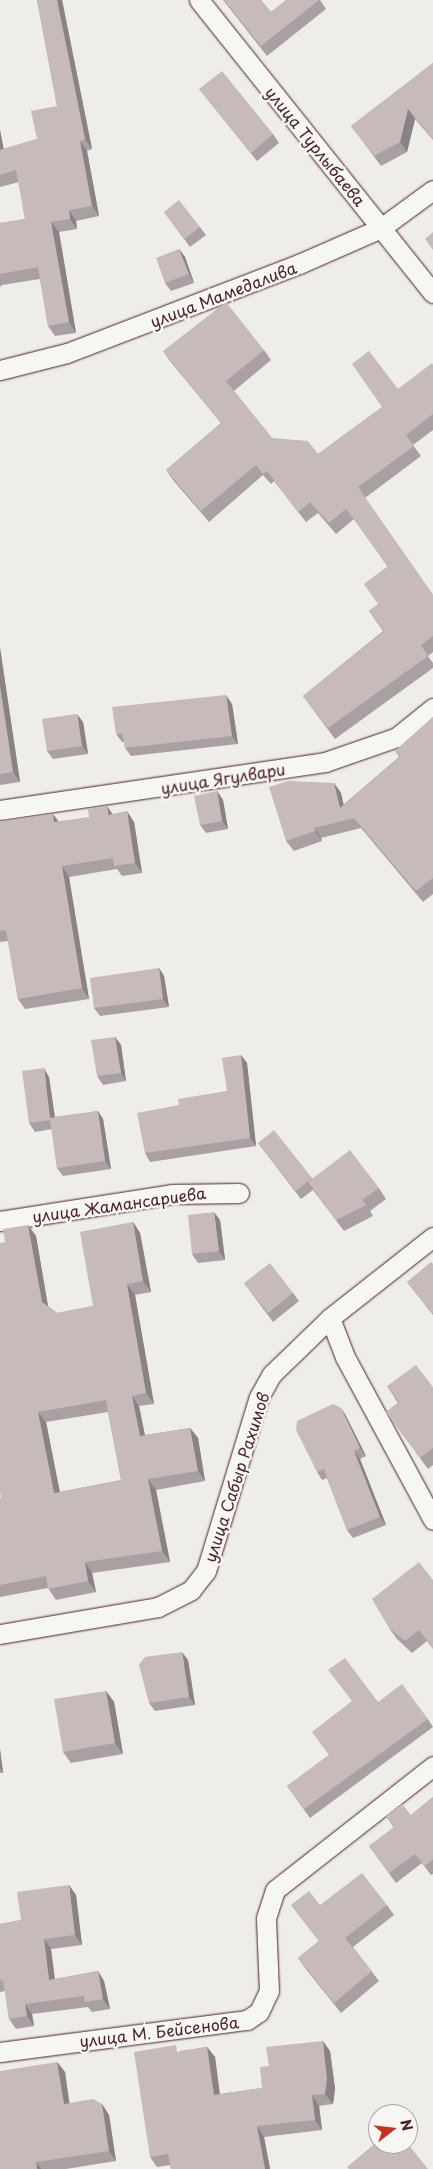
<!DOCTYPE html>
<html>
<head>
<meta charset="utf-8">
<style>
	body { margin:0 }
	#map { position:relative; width:433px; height:2169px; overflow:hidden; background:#efedea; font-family:"Playpen Sans",sans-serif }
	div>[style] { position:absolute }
	.roads { filter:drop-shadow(0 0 1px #4a1f2b) drop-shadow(0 0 1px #4a1f2b) }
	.street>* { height:19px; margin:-9.5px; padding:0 9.5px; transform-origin:9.5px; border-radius:9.5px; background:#f6f6f2 }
	.wall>* { inset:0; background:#aaa0a1 }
	.shaded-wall>* { inset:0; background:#8b8283 }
	.building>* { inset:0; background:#c6babb }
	span { translate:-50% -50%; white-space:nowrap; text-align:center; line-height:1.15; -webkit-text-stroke:5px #f6f6f2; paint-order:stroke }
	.street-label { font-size:16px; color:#4a1f2b }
	.north { position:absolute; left:368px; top:2104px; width:50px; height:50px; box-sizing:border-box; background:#f6f6f2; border:1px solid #b1a0a2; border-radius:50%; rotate:74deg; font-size:14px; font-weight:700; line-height:20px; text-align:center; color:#4a1f2b }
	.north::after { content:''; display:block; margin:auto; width:18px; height:22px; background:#c8321e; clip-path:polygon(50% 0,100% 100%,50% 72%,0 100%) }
</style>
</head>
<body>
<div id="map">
	<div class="roads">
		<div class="street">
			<div style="left:199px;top:0;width:375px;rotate:51.4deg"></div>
			<div style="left:0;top:370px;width:69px;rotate:-14.2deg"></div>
			<div style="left:67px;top:353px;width:248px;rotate:-21deg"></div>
			<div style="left:299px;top:264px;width:90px;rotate:-23.7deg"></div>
			<div style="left:381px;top:228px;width:64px;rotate:-36.2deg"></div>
			<div style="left:0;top:810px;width:329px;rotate:-8.4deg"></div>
			<div style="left:325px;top:762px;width:76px;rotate:-19.1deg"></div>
			<div style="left:397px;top:737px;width:46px;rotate:-38.9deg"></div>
			<div style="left:0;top:1221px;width:174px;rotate:-8.9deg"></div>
			<div style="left:172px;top:1194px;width:67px;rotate:-0.9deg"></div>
			<div style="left:330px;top:1318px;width:42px;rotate:69deg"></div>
			<div style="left:345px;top:1357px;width:185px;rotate:61.6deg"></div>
			<div style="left:0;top:1634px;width:160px;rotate:-9.7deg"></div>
			<div style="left:158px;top:1607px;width:37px;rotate:-27deg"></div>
			<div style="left:191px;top:1590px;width:24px;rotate:-52deg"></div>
			<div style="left:206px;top:1571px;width:182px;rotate:-73.1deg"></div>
			<div style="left:259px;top:1397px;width:26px;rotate:-61deg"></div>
			<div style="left:272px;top:1374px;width:81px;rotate:-44deg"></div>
			<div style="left:330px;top:1318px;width:131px;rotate:-38.2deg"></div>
			<div style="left:0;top:2052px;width:249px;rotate:-7.4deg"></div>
			<div style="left:247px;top:2020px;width:14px;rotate:-34deg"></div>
			<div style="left:259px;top:2012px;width:23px;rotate:-65deg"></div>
			<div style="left:269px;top:1991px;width:73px;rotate:-92.4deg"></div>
			<div style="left:266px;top:1918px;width:29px;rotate:-72deg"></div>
			<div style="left:275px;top:1890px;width:201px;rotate:-38.1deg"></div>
		</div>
	</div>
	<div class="wall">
		<div style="clip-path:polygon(37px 0,62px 0,92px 149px,87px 151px,99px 216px,76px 221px,77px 229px,59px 232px,76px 333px,55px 336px,48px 326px,40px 279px,2px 285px,0 287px,0 223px,25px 219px,19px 182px,0 187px,0 130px,3px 149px,37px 139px,57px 106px)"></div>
		<div style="clip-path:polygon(223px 0,261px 0,271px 12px,286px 0,320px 0,326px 9px,267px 56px)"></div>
		<div style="clip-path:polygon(433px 63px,433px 140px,415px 119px,407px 152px,381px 166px,351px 126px)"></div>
		<div style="clip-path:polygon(199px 89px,273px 134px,279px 143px,257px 161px)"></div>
		<div style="clip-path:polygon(164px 212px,200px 227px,206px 235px,190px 247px)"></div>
		<div style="clip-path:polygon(179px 249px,185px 257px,194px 283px,171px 291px,165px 283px)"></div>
		<div style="clip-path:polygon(264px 350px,271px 360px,234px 391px,272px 438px,318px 454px,382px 407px,398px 389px,433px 365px,433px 430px,413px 445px,421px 456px,365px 498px,433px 595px,433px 652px,428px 656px,433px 663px,433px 668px,335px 739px,303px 696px,383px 631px,369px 611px,378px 604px,388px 567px,354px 519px,336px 534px,318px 513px,306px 522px,274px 481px,271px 484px,263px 475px,209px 522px,173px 480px,166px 470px,221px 423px,170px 361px,163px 351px)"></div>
		<div style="clip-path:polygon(0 648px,20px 782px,0 785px)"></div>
		<div style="clip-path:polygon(232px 704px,238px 744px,131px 756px,125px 748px,124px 742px,122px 742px,116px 734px)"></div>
		<div style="clip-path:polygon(433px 717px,433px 894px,423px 902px,361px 828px,321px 838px,322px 841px,294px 851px,286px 841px,334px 783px,341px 793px,343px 805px,399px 757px,395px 751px)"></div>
		<div style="clip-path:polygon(83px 722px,88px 754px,53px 759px,47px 751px)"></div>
		<div style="clip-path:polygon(217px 791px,223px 800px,228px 829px,206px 833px,200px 825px)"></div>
		<div style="clip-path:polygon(53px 814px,59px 822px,113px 814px,134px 822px,142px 873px,122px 876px,117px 869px,69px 877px,89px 999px,25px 1009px,18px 999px,8px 941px,0 942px,0 822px)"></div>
		<div style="clip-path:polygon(159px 968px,164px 976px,169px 1007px,100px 1016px,94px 1008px)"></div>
		<div style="clip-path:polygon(115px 1037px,121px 1045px,126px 1081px,103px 1085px,97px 1076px)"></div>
		<div style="clip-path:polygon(241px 1055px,247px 1063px,256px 1146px,150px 1162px,145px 1153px,179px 1105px,227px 1091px)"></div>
		<div style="clip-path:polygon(49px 1077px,55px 1117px,98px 1111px,103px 1119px,111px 1169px,63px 1176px,57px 1168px,52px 1129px,35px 1132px,29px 1123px)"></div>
		<div style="clip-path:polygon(258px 1143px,312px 1178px,379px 1188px,386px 1199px,370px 1211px,373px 1216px,344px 1231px,313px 1190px,301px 1199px)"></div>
		<div style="clip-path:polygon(220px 1220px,225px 1260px,198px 1263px,192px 1254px)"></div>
		<div style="clip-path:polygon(evenodd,133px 1222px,140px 1233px,151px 1292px,135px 1295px,154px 1404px,139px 1406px,145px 1435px,190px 1428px,198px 1438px,205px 1481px,156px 1490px,170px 1562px,92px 1573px,96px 1592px,56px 1600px,48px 1588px,0 1597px,0 1498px,1px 1498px,5px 1242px,28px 1225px,36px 1236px,48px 1306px,57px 1313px,93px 1306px,133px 1222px,108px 1412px,121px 1480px,60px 1492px,46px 1422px,108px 1412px)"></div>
		<div style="clip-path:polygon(433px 1264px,433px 1315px,407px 1282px)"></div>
		<div style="clip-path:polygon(244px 1283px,293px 1293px,299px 1301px,273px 1322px)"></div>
		<div style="clip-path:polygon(387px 1386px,433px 1387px,433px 1465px,428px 1469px,386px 1412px,398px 1403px)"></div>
		<div style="clip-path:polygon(341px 1408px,346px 1416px,366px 1456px,360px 1459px,386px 1525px,353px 1538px,347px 1530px,327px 1478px,322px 1480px,317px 1472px)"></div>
		<div style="clip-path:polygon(433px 1580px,433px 1649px,427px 1641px,412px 1653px,397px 1639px,389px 1628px)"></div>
		<div style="clip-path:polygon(188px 1660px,195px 1705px,155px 1711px,149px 1703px)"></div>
		<div style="clip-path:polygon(106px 1691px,114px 1702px,123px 1754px,71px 1763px,63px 1752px)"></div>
		<div style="clip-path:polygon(378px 1702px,428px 1719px,433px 1727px,310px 1818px,287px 1786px,329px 1755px)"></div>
		<div style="clip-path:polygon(0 1749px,3px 1773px,0 1773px)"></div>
		<div style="clip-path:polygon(433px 1797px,433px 1874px,431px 1875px,422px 1863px,396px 1883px,369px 1846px,394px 1828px,386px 1816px,411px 1815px)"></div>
		<div style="clip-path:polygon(76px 1895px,82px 1945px,51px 1949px,55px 1979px,98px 1971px,104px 1981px,110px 2009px,92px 2012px,88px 2007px,32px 2014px,34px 2026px,16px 2029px,9px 2019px,5px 1991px,0 1992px,0 1924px,21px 1920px)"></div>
		<div style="clip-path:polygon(291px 1905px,387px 1905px,394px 1915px,353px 1947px,379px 1981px,341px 2013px,305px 1968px,298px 1958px,319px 1941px)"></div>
		<div style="clip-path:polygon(207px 2047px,215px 2057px,220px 2094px,262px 2088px,269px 2066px,330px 2051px,335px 2089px,333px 2104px,319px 2106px,322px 2130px,264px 2137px,270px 2169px,171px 2169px,170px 2165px,157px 2167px,150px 2157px,180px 2051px)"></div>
		<div style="clip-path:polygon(57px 2062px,65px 2072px,69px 2103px,102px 2104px,109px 2115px,116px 2161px,66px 2169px,0 2169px)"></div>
	</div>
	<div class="shaded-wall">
		<div style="clip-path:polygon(57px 0,62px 0,92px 149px,85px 139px)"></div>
		<div style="clip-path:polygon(408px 109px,415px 119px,407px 152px,400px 142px)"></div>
		<div style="clip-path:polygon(0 130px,6px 160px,0 152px)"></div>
		<div style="clip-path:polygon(80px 141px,87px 151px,99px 216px,92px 206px)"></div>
		<div style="clip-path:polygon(69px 210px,76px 221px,77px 229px,70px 219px)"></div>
		<div style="clip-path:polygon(51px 222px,59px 232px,76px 333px,69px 322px)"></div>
		<div style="clip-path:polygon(179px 249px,185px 257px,194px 283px,189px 274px)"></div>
		<div style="clip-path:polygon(0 648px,20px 782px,13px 772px,0 686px)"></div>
		<div style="clip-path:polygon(226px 695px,232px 704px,238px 744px,232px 736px)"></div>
		<div style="clip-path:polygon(77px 714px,83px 722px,88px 754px,82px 746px)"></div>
		<div style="clip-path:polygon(334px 783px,341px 793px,347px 819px,340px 808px)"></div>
		<div style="clip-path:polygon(217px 791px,223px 800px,228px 829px,222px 821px)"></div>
		<div style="clip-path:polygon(107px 806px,114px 816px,108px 815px)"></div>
		<div style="clip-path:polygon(127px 811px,134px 822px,142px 873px,135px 863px)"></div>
		<div style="clip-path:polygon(53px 814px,60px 824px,54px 822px)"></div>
		<div style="clip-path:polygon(314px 828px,321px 838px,322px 841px,315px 831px)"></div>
		<div style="clip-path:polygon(62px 866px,69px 877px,89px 999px,82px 988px)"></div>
		<div style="clip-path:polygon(159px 968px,164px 976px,169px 1007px,163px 999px)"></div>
		<div style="clip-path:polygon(115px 1037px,121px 1045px,126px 1081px,121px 1073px)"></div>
		<div style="clip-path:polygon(241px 1055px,247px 1063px,256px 1146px,250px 1138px)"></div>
		<div style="clip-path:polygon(44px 1068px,49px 1077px,56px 1126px,50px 1118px)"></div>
		<div style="clip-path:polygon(98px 1111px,103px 1119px,111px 1169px,105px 1161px)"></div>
		<div style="clip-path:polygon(214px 1212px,220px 1220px,225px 1260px,219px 1251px)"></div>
		<div style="clip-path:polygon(133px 1222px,140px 1233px,151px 1292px,143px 1281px)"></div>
		<div style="clip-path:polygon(28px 1225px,36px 1236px,49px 1312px,42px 1302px)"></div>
		<div style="clip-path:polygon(127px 1284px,135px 1295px,154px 1404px,146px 1393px)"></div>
		<div style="clip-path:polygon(132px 1396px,139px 1406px,147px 1447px,140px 1436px)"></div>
		<div style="clip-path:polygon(341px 1408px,346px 1416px,366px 1456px,360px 1448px)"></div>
		<div style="clip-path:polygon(38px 1412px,46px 1422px,62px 1504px,54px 1493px)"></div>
		<div style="clip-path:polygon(190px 1428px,198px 1438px,205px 1481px,198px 1471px)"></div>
		<div style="clip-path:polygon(354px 1451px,360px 1459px,386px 1525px,380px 1517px)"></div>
		<div style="clip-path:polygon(148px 1479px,156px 1490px,170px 1562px,162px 1551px)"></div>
		<div style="clip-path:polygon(85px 1562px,92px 1573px,96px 1592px,88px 1581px)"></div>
		<div style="clip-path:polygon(182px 1652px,188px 1660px,195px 1705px,189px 1697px)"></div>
		<div style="clip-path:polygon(106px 1691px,114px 1702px,123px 1754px,115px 1743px)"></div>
		<div style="clip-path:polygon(0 1749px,3px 1773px,0 1768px)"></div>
		<div style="clip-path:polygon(69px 1885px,76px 1895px,82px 1945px,75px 1935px)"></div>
		<div style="clip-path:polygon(44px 1939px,51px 1949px,56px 1990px,49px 1980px)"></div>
		<div style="clip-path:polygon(98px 1971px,104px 1981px,110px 2009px,103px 1999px)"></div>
		<div style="clip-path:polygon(25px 2004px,32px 2014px,34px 2026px,27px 2016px)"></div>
		<div style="clip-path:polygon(323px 2041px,330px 2051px,335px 2089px,333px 2104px,325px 2094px)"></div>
		<div style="clip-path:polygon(207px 2047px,215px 2057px,221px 2105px,214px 2095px)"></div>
		<div style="clip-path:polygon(57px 2062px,65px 2072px,71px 2114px,64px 2104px)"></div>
		<div style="clip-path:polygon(312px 2095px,319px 2106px,322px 2130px,315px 2120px)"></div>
		<div style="clip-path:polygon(102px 2104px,109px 2115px,116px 2161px,109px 2151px)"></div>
		<div style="clip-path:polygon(257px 2126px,264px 2137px,270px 2169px,265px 2169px)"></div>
		<div style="clip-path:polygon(36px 2162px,41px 2169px,37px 2169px)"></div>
	</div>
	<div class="building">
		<div style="clip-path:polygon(37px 0,57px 0,85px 139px,80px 141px,92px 206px,69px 210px,70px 219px,51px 222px,69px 322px,48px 326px,38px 267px,0 274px,0 223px,25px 219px,16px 170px,0 175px,0 150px,37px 139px,31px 111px,57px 106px)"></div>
		<div style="clip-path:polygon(224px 0,261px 0,271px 12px,286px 0,319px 0,261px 46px)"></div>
		<div style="clip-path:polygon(433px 63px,433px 139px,408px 109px,400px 142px,374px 156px,351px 126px)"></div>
		<div style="clip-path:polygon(222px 71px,273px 134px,251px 153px,199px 89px)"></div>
		<div style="clip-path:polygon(179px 200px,200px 227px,184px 239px,164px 212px)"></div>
		<div style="clip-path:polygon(433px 232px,433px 250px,425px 239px)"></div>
		<div style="clip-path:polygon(179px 249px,189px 274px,165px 283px,156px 258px)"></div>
		<div style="clip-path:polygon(226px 302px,264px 350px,226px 381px,272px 438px,308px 441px,318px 454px,382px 407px,352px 364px,369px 351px,398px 389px,432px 363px,433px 365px,433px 414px,406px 435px,414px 446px,358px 487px,433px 595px,433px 636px,421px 645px,428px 656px,328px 728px,303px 696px,384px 631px,369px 611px,378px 604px,364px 584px,388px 566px,346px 509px,329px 523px,310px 502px,298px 512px,267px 471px,263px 474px,256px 465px,201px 511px,166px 470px,221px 423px,163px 351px)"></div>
		<div style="clip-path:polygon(0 686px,13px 772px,0 774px)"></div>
		<div style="clip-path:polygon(226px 695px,232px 736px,125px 748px,122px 733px,116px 734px,112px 707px)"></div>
		<div style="clip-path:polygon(77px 714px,82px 746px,47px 751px,42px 719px)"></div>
		<div style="clip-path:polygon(433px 717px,433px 878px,416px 891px,354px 818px,314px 828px,315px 831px,286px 841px,269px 787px,288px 781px,334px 783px,340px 808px,400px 757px,395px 751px)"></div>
		<div style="clip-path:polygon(217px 791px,222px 821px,200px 825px,194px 796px)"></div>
		<div style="clip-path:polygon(107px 806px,108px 815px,127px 811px,135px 863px,114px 866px,113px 858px,62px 866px,82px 988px,18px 999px,6px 930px,0 931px,0 822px,53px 814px,54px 822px,89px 817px,88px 809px)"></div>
		<div style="clip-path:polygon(159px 968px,163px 999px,94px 1008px,90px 978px)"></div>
		<div style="clip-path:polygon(115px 1037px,121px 1073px,97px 1076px,91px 1040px)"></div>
		<div style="clip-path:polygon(241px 1055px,250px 1138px,145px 1153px,137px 1113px,179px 1105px,178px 1099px,227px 1091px,222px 1058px)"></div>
		<div style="clip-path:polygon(44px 1068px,50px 1118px,98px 1111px,105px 1161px,57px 1168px,50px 1120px,29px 1123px,22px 1071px)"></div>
		<div style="clip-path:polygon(274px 1130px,312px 1178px,296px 1191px,258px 1143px)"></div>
		<div style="clip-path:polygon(350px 1150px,379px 1188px,362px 1200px,366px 1205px,336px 1220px,308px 1182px)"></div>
		<div style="clip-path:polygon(214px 1212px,219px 1251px,192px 1254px,188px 1215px)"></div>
		<div style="clip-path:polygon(evenodd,133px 1222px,143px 1281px,127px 1284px,146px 1393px,132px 1396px,140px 1436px,190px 1428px,198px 1471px,148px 1479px,162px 1551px,85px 1562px,88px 1581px,48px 1589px,46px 1576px,0 1585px,0 1498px,1px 1498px,0 1492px,0 1243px,5px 1242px,3px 1229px,28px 1225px,42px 1302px,57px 1313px,93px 1306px,80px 1232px,133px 1222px,106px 1400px,121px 1480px,54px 1493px,38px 1412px,106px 1400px)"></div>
		<div style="clip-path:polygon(431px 1262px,433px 1264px,433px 1314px,407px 1282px)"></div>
		<div style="clip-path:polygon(270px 1263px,293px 1293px,268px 1313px,244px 1283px)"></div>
		<div style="clip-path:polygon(416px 1365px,433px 1387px,433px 1448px,420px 1458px,386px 1412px,399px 1402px,387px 1386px)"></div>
		<div style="clip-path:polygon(333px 1404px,341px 1408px,360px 1448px,354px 1451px,380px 1517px,347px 1530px,324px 1469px,317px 1472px,296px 1430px,297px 1421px)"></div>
		<div style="clip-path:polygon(419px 1562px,433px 1580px,433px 1648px,419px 1630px,405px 1641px,389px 1628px,372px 1599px)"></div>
		<div style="clip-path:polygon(182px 1652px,189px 1697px,149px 1703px,139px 1665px,145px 1657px)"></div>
		<div style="clip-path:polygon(345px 1658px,378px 1702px,402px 1684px,428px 1719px,304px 1809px,287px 1786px,329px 1755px,312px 1732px,352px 1701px,328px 1670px)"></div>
		<div style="clip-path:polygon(106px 1691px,115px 1743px,63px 1752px,54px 1699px)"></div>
		<div style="clip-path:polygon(433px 1797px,433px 1859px,425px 1866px,415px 1854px,389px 1873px,369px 1846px,394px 1827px,386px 1816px,402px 1804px,411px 1815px)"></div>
		<div style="clip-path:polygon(362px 1873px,387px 1905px,345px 1938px,372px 1971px,334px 2003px,298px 1958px,319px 1941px,291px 1905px,309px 1891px,320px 1905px)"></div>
		<div style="clip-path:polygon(69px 1885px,75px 1935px,44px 1939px,49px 1980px,98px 1971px,103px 1999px,85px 2002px,84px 1996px,25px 2004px,27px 2016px,9px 2019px,3px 1980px,0 1981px,0 1924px,21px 1920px,17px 1892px)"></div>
		<div style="clip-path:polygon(323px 2041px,327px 2079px,325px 2094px,312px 2095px,315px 2120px,257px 2126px,265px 2169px,171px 2169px,168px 2154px,150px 2157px,134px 2052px,176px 2045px,177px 2052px,207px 2047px,214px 2095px,262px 2088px,260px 2067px,269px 2066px,266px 2047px)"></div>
		<div style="clip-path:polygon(57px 2062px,64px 2104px,93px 2099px,102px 2104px,109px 2151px,36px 2162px,37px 2169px,0 2169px,0 2071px)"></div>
		<div style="clip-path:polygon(378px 2141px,378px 2144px,408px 2144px,428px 2169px,349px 2169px,347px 2167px)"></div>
	</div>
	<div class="street-label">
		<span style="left:316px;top:146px;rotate:51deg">улица Турлыбаева</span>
		<span style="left:223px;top:294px;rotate:-21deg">улица Мамедалива</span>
		<span style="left:223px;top:778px;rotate:-9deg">улица Ягулвари</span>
		<span style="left:119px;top:1204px;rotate:-8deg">улица Жамансариева</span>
		<span style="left:236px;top:1477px;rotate:-72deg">улица Сабыр Рахимов</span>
		<span style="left:159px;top:2031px;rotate:-7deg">улица М. Бейсенова</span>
	</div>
	<div class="north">N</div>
</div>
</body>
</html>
